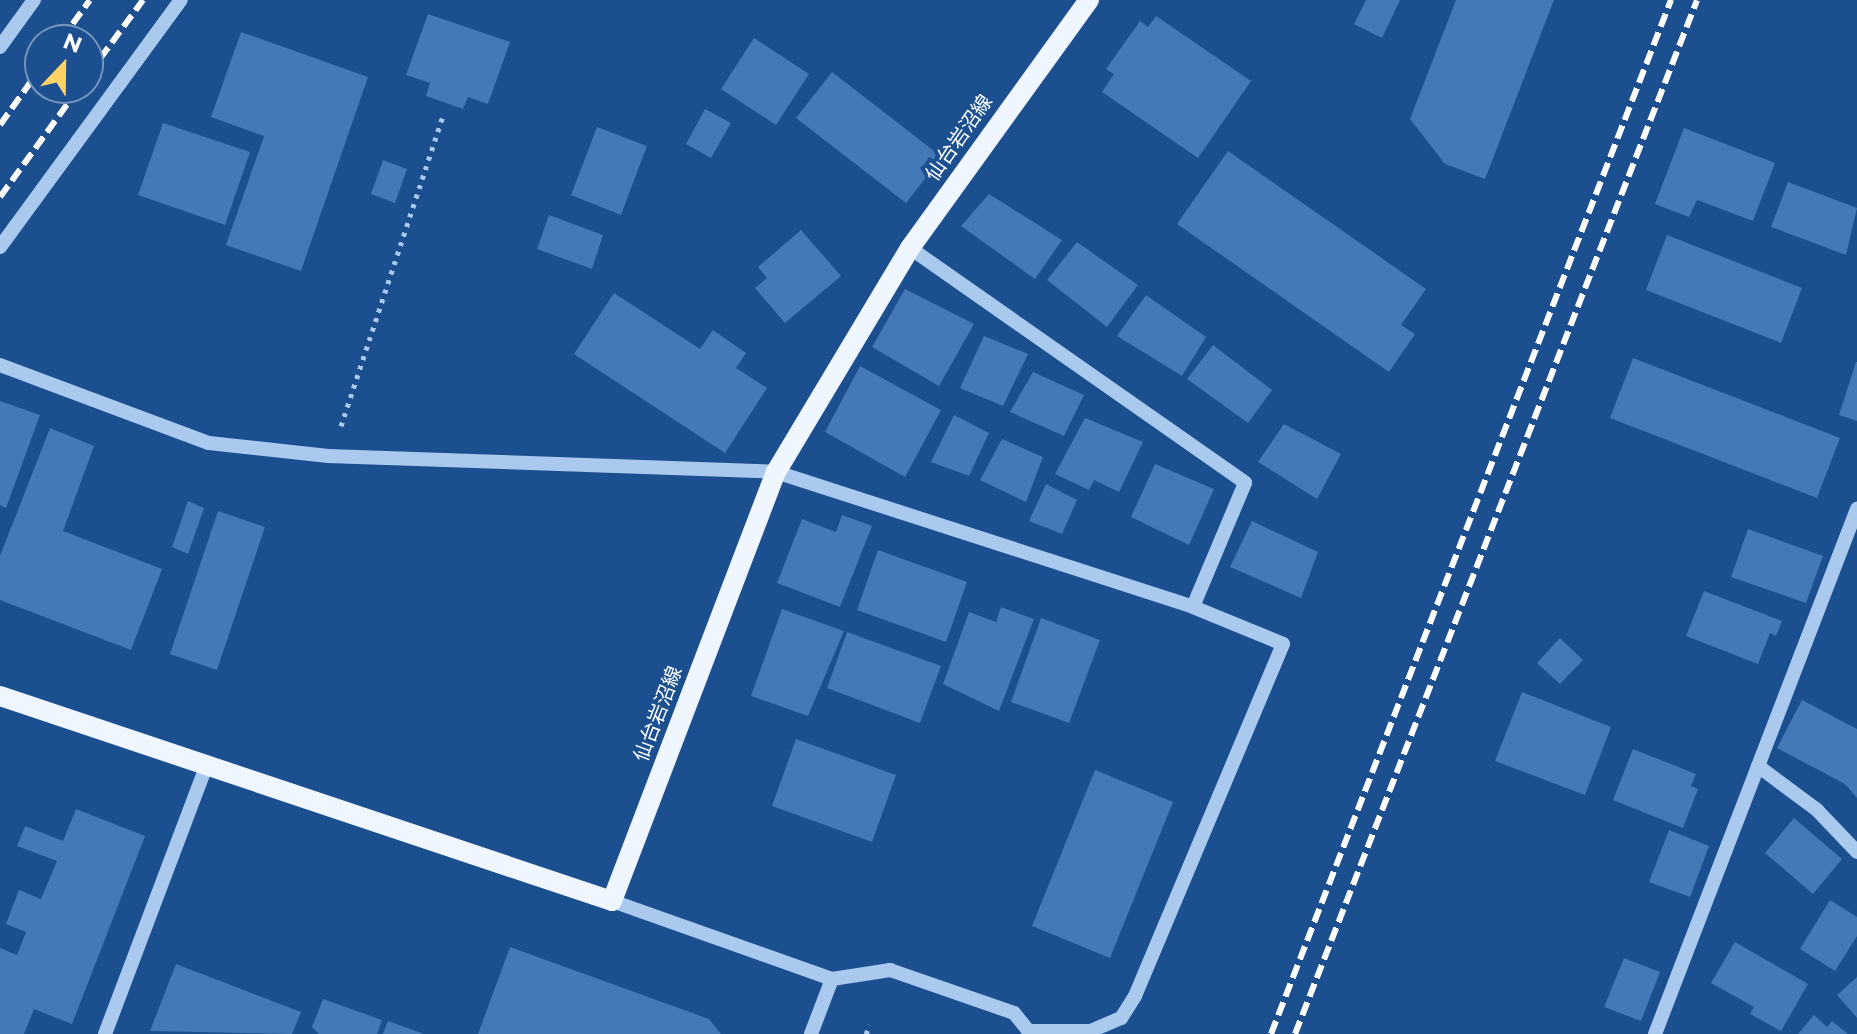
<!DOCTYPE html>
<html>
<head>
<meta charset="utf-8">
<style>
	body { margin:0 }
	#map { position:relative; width:1857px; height:1034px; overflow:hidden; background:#1b4f8f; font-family:Montserrat,"Noto Sans JP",sans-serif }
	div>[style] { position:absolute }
	.building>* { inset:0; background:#4478b7 }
	.path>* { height:5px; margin-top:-2.5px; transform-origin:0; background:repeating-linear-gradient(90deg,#a9c9ee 0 4px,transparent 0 10px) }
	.minor>* { height:14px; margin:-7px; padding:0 7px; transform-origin:7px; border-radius:7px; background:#a9c9ee }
	.major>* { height:20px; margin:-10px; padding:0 10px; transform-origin:10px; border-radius:10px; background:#f0f6ff }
	.rail>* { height:6px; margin-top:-3px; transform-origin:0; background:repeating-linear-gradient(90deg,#fff 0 14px,transparent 0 20px) }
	span { translate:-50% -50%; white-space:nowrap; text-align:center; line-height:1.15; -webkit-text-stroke:8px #1b4f8f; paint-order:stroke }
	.street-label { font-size:20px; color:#fff }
	.north { position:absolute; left:24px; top:24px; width:80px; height:80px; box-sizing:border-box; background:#1b4f8f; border:2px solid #7695bc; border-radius:50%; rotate:22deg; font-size:22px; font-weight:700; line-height:32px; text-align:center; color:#fff }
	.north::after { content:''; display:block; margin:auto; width:28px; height:36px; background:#ffd166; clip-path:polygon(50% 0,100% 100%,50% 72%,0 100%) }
</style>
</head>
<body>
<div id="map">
	<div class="building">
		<div style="clip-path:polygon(1366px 0,1400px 0,1382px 38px,1354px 24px)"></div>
		<div style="clip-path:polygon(1456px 0,1554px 0,1485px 179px,1445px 164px,1410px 119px)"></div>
		<div style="clip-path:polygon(428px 14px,510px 42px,488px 104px,468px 97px,463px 109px,426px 96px,430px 83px,406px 75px)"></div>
		<div style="clip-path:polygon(1156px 16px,1251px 81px,1198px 158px,1102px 92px,1114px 74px,1106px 69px,1140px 21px,1148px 27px)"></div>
		<div style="clip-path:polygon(241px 32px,368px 77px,301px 271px,226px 245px,264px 136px,211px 117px)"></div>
		<div style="clip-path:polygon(754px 38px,809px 74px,776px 125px,721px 89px)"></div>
		<div style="clip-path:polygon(832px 72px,942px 157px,906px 203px,796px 118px)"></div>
		<div style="clip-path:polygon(705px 109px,731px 123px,711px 158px,686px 144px)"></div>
		<div style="clip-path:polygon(163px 123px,250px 152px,225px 225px,138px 195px)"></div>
		<div style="clip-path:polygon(597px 127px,647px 146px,621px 215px,571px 195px)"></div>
		<div style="clip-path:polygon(1684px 128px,1775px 163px,1753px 221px,1697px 200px,1689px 217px,1655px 204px)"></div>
		<div style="clip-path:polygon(1228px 151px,1426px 289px,1401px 325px,1415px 334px,1389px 372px,1177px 224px)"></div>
		<div style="clip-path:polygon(383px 160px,407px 169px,395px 203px,371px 194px)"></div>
		<div style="clip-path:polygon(1788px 182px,1857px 208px,1846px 255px,1771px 227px)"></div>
		<div style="clip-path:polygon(989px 194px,1062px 240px,1035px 279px,961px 226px)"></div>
		<div style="clip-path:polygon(549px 215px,603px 235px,592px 269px,537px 249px)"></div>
		<div style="clip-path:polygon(801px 230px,841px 276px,785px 323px,755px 288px,767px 278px,758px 267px)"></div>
		<div style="clip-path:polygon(1667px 235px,1802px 288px,1781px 343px,1646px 290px)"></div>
		<div style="clip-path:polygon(1077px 242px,1138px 285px,1107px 327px,1047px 280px)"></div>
		<div style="clip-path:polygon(905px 289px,974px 324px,939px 386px,872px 347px)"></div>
		<div style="clip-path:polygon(614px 293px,700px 349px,713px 330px,746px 353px,736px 368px,767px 388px,725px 453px,574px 354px)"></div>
		<div style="clip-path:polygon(1146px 295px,1206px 337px,1182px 376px,1117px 336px)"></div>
		<div style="clip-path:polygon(984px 336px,1028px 354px,1003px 406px,960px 388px)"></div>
		<div style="clip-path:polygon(1213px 345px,1272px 390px,1248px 423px,1187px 379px)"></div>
		<div style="clip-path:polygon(1633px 358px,1840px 438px,1817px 498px,1610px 418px)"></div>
		<div style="clip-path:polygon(1856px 362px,1857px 362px,1857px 421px,1839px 415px)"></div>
		<div style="clip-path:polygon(860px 366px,941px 410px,905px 477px,825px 432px)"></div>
		<div style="clip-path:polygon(1033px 372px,1084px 395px,1064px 436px,1010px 412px)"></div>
		<div style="clip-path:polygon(0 401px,40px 415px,6px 508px,0 505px)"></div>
		<div style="clip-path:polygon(954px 415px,989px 433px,969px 476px,931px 462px)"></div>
		<div style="clip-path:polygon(1085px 418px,1143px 442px,1119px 492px,1094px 480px,1089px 490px,1055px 474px)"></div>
		<div style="clip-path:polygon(1284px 424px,1341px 454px,1317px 499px,1258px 462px)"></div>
		<div style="clip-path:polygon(50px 428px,94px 446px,63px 531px,162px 569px,131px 650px,0 600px,0 556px)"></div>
		<div style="clip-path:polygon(1002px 439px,1043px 457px,1026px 502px,980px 480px)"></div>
		<div style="clip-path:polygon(1155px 464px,1214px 489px,1189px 545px,1131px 517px)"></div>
		<div style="clip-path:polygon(1046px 484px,1077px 500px,1062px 534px,1029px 521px)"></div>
		<div style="clip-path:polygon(188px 501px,204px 508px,188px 554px,172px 547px)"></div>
		<div style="clip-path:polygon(218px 511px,265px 527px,217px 670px,170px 654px)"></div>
		<div style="clip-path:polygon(842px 515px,872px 526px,840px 607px,777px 583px,802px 519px,836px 532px)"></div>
		<div style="clip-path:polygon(1252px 521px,1318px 552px,1301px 598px,1230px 567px)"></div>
		<div style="clip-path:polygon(1748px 529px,1823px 556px,1806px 603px,1731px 577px)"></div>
		<div style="clip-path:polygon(878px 550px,967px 582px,946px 642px,857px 610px)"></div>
		<div style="clip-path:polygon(1704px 591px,1782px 621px,1776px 636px,1770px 633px,1758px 664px,1686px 636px)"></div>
		<div style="clip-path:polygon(1001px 607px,1034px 619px,999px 711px,943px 684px,969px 612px,996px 622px)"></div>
		<div style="clip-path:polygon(782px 609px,844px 631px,808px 716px,751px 696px)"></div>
		<div style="clip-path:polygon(1041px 618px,1100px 640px,1069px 723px,1011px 702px)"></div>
		<div style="clip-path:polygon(847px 632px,941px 666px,920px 723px,827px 688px)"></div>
		<div style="clip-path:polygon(1560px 638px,1583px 660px,1560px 684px,1537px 663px)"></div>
		<div style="clip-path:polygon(1522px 692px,1611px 727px,1585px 795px,1495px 761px)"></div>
		<div style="clip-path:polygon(1802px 700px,1857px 729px,1857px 798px,1845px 784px,1777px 748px)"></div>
		<div style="clip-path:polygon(796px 739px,896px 775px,872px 842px,772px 806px)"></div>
		<div style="clip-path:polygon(1633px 749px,1696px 774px,1691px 786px,1698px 789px,1683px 828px,1613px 800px)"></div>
		<div style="clip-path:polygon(1095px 770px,1173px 802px,1110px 958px,1032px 926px)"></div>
		<div style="clip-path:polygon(76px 809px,145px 836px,72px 1024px,34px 1009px,24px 1034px,0 1034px,0 948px,17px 955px,26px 932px,6px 924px,19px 890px,41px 899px,57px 861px,17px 846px,25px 826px,63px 841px)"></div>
		<div style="clip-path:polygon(1794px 818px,1842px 859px,1813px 894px,1765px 853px)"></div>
		<div style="clip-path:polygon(1669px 830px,1709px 846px,1690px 897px,1649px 882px)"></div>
		<div style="clip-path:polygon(1830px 900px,1857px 917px,1857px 936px,1835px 971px,1800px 949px)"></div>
		<div style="clip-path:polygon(1735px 942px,1808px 984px,1781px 1031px,1750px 1014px,1754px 1007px,1711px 983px)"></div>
		<div style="clip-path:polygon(510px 947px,709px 1019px,721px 1034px,478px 1034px)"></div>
		<div style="clip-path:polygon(1624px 958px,1660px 972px,1641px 1021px,1604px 1007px)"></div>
		<div style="clip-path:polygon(176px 964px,301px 1012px,292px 1034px,150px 1031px)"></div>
		<div style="clip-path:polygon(1857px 977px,1857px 1018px,1837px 995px)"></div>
		<div style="clip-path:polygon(323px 999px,382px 1020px,377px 1034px,319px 1034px,312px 1027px)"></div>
		<div style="clip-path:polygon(1814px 1015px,1827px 1027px,1832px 1021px,1848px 1034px,1798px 1034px)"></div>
		<div style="clip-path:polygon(388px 1021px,424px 1034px,383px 1034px)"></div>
	</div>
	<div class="path">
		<div style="left:341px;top:426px;width:326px;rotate:-71.8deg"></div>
		<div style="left:866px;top:1034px;width:10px;rotate:-66deg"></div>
	</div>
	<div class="minor">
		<div style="left:0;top:47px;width:58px;rotate:-54.1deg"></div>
		<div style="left:0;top:247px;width:306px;rotate:-53.8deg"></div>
		<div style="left:910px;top:248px;width:409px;rotate:35deg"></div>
		<div style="left:1245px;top:483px;width:134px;rotate:112.8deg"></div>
		<div style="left:0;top:365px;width:223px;rotate:20.5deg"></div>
		<div style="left:209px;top:443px;width:120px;rotate:6.2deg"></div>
		<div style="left:328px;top:456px;width:448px;rotate:2deg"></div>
		<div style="left:776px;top:472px;width:438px;rotate:17.9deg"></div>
		<div style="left:1193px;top:607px;width:97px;rotate:22.3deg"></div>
		<div style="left:1283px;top:644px;width:382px;rotate:112.8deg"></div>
		<div style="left:1135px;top:996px;width:26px;rotate:122deg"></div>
		<div style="left:1121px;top:1018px;width:33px;rotate:157deg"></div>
		<div style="left:1091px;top:1031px;width:61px;rotate:180deg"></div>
		<div style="left:1758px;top:766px;width:74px;rotate:36.7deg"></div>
		<div style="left:1817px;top:810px;width:58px;rotate:46.4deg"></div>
		<div style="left:612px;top:901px;width:233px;rotate:19.5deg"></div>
		<div style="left:832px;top:979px;width:59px;rotate:110.9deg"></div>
		<div style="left:832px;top:979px;width:59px;rotate:-8.8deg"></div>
		<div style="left:890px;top:970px;width:131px;rotate:19.1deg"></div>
		<div style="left:1014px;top:1013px;width:27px;rotate:51deg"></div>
		<div style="left:105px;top:1034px;width:285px;rotate:-69.3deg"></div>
		<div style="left:1655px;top:1034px;width:563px;rotate:-68.96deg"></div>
	</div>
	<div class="major">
		<div style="left:0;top:696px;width:645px;rotate:18.52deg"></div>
		<div style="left:612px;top:901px;width:459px;rotate:-69.1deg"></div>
		<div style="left:776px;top:472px;width:261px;rotate:-59.1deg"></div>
		<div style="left:910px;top:248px;width:306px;rotate:-54.2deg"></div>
	</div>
	<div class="rail">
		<div style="left:61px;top:40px;width:49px;rotate:-54.1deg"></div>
		<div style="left:88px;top:75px;width:93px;rotate:-53.7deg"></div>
		<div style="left:0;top:125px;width:69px;rotate:-54.5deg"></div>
		<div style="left:0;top:197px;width:135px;rotate:-54.1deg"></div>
		<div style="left:1271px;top:1034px;width:1109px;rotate:-68.85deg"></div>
		<div style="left:1295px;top:1034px;width:1109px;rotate:-68.75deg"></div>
	</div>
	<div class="street-label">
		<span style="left:959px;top:138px;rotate:-55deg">仙台岩沼線</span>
		<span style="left:658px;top:714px;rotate:-69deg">仙台岩沼線</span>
	</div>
	<div class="north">N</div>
</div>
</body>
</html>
